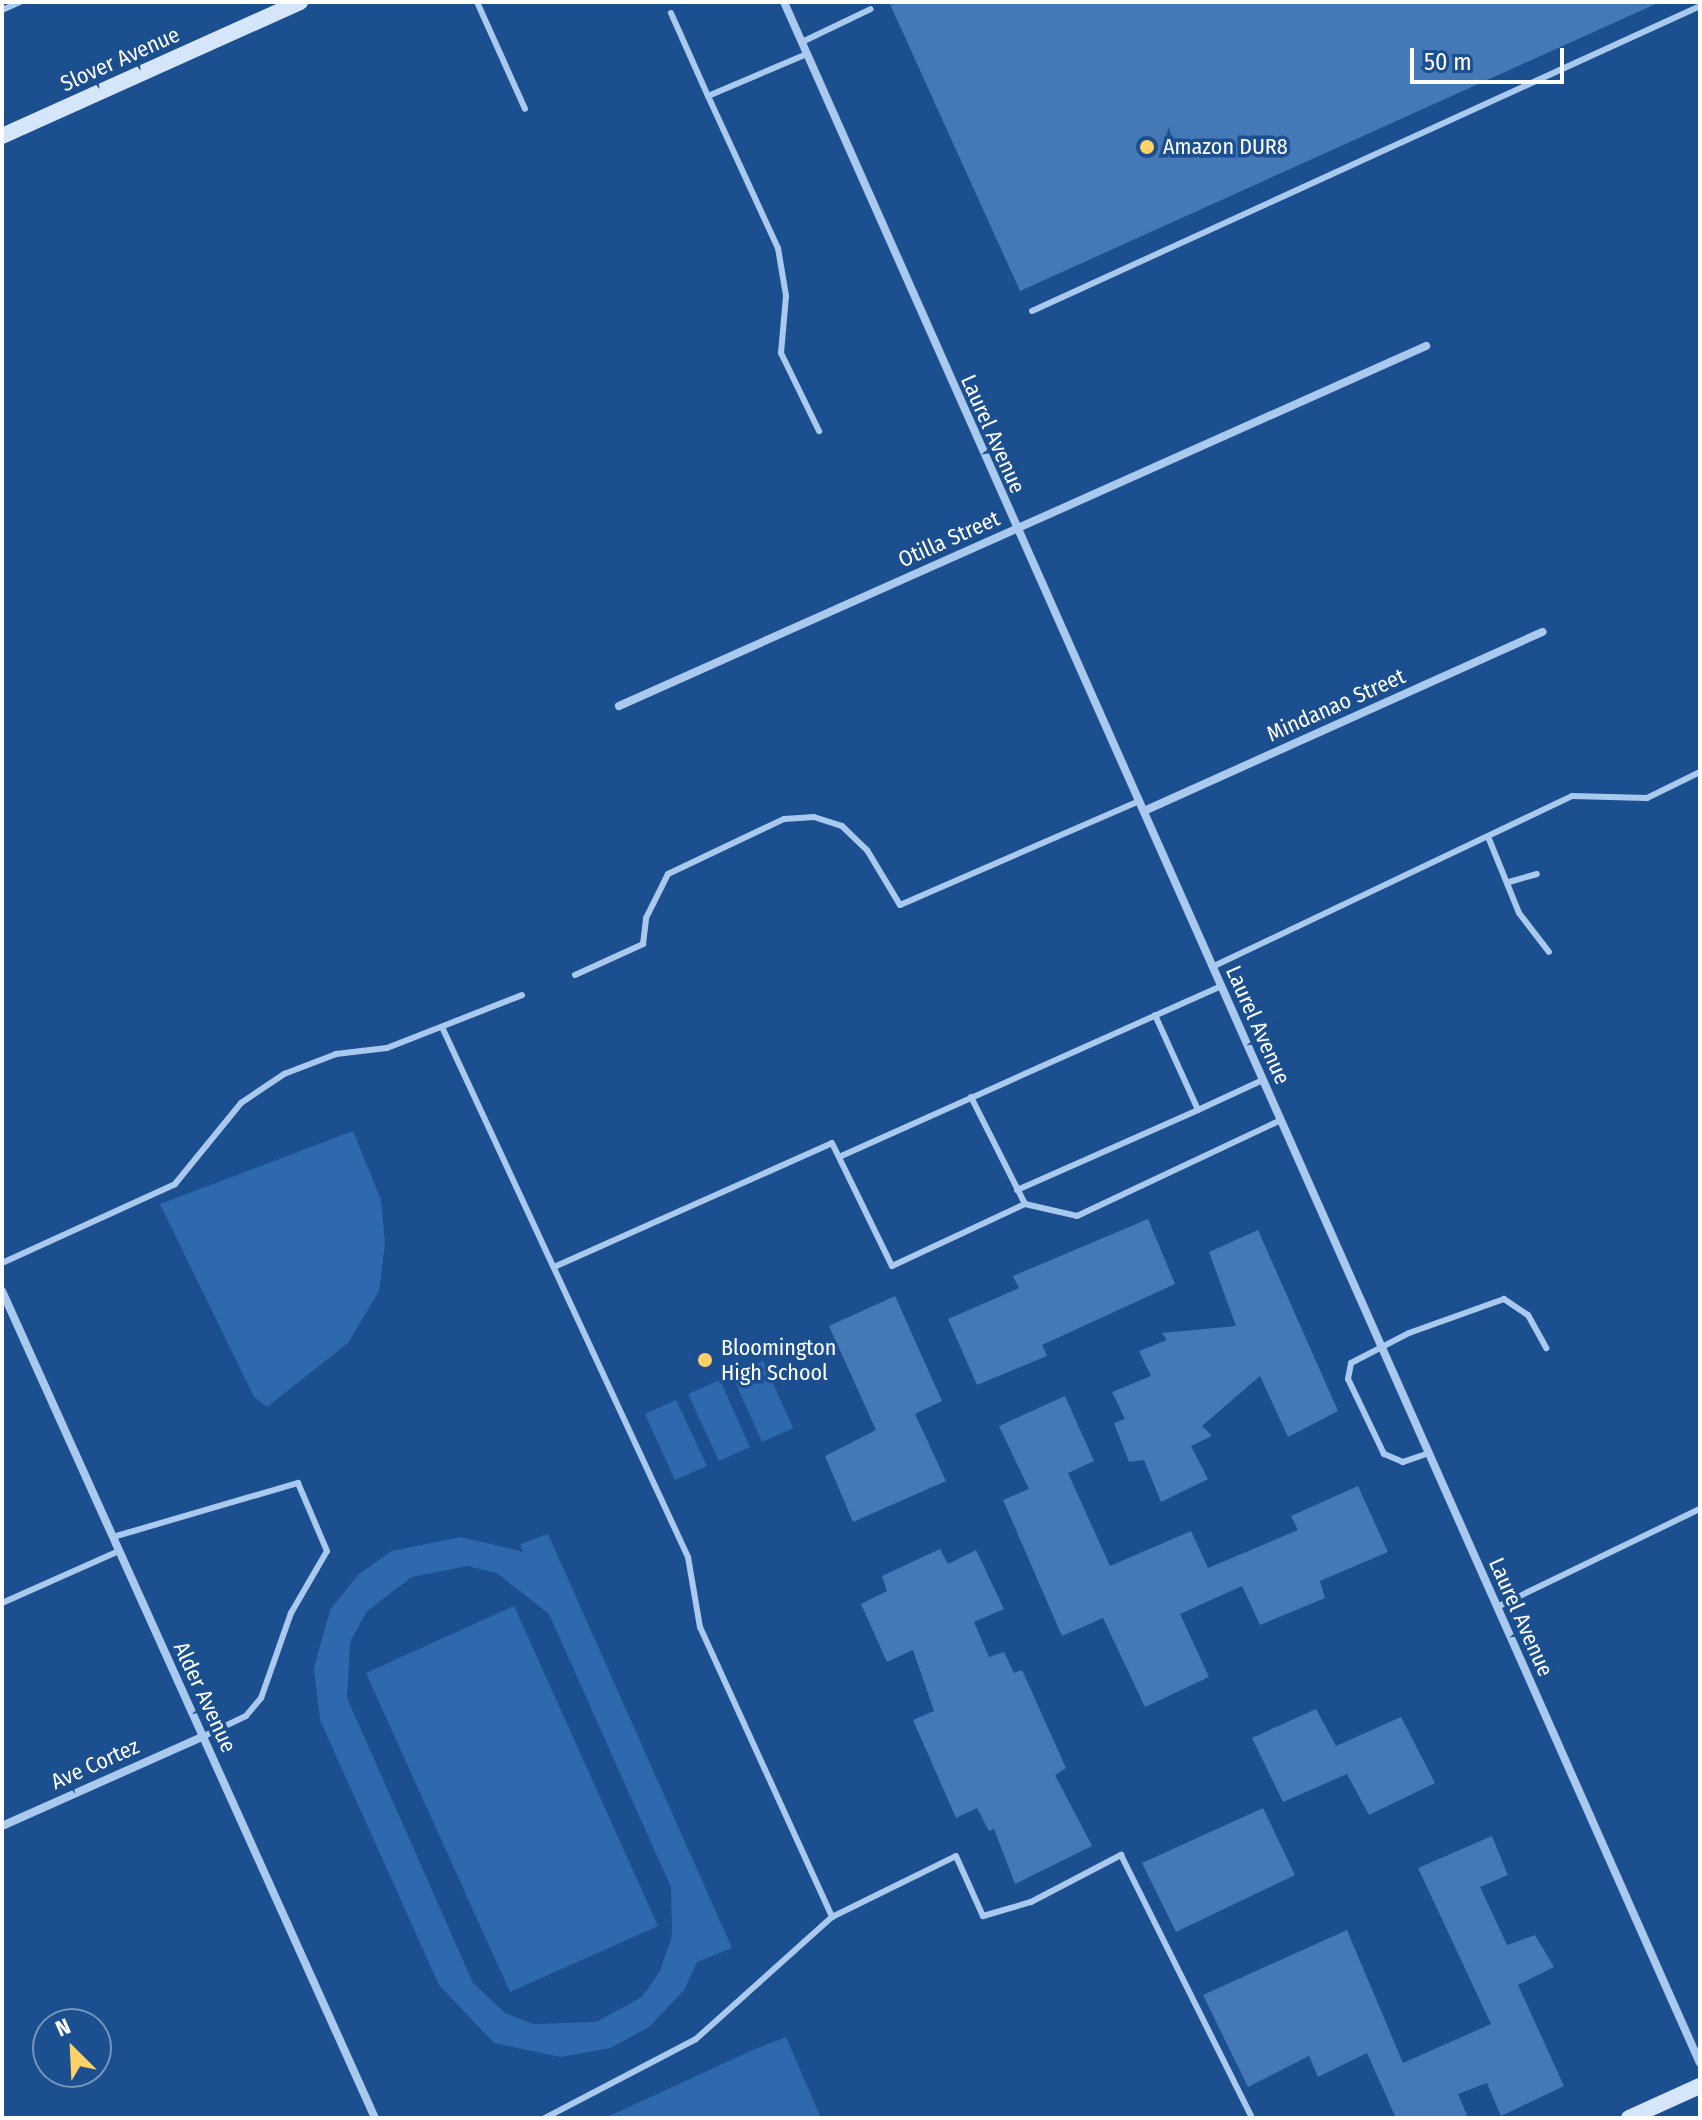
<!DOCTYPE html>
<html>
<head>
<meta charset="utf-8">
<style>
	body { margin:0 }
	#map { position:relative; width:1702px; height:2120px; overflow:hidden; background:#1b4f8f; font-family:"Fira Sans Condensed",sans-serif }
	div>[style] { position:absolute }
	.green>* { inset:0; background:#2e69ad }
	.building>* { inset:0; background:#4478b7 }
	.lane>* { height:6px; margin:-3px; padding:0 3px; transform-origin:3px; border-radius:3px; background:#a9c9ee }
	.street>* { height:8px; margin:-4px; padding:0 4px; transform-origin:4px; border-radius:4px; background:#a9c9ee }
	.secondary>* { height:16px; margin:-8px; padding:0 8px; transform-origin:8px; border-radius:8px; background:#d6e6fa }
	.dots>* { width:22px; height:22px; translate:-50% -50%; box-sizing:border-box; border:4px solid #1b4f8f; border-radius:50% }
	span { translate:-50% -50%; white-space:nowrap; text-align:center; line-height:1.15; -webkit-text-stroke:7px #1b4f8f; paint-order:stroke }
	.street-label { font-size:22px; color:#fff }
	.poi-label { font-size:22px; color:#fff }
	.left { translate:0 -50%; text-align:left }
	.frame { position:absolute; inset:0; border:4px solid #fff; pointer-events:none }
	.north { position:absolute; left:32px; top:2008px; width:80px; height:80px; box-sizing:border-box; background:#1b4f8f; border:2px solid #7695bc; border-radius:50%; rotate:336deg; font-size:22px; font-weight:700; line-height:32px; text-align:center; color:#fff }
	.north::after { content:''; display:block; margin:auto; width:28px; height:36px; background:#ffd166; clip-path:polygon(50% 0,100% 100%,50% 72%,0 100%) }
	.scale { position:absolute; left:1410px; top:48px; width:154px; height:36px; box-sizing:border-box; border:4px solid #fff; border-top:0; padding-left:10px; font-size:24px; line-height:28px; white-space:nowrap; color:#fff; -webkit-text-stroke:6px #1b4f8f; paint-order:stroke }
</style>
</head>
<body>
<div id="map">
	<div class="green">
		<div style="clip-path:polygon(353px 1131px,381px 1200px,385px 1244px,379px 1291px,348px 1343px,267px 1407px,254px 1397px,160px 1204px)"></div>
		<div style="clip-path:polygon(763px 1361px,793px 1428px,762px 1442px,732px 1375px)"></div>
		<div style="clip-path:polygon(720px 1380px,750px 1447px,719px 1461px,688px 1394px)"></div>
		<div style="clip-path:polygon(676px 1400px,707px 1466px,675px 1480px,645px 1414px)"></div>
		<div style="clip-path:polygon(evenodd,548px 1534px,732px 1948px,697px 1962px,684px 1990px,649px 2027px,610px 2048px,561px 2057px,494px 2043px,439px 1985px,320px 1720px,314px 1668px,330px 1610px,359px 1574px,392px 1551px,461px 1537px,523px 1552px,520px 1544px,548px 1534px,467px 1566px,497px 1573px,549px 1614px,671px 1887px,672px 1936px,660px 1971px,642px 1997px,596px 2022px,533px 2024px,505px 2013px,473px 1983px,347px 1698px,350px 1642px,367px 1611px,412px 1577px,467px 1566px)"></div>
		<div style="clip-path:polygon(514px 1606px,658px 1926px,510px 1992px,366px 1673px)"></div>
		<div style="clip-path:polygon(786px 2037px,821px 2118px,605px 2118px,755px 2049px)"></div>
	</div>
	<div class="building">
		<div style="clip-path:polygon(889px 2px,1660px 2px,1020px 291px)"></div>
		<div style="clip-path:polygon(1148px 1219px,1175px 1284px,1042px 1345px,1047px 1356px,977px 1385px,948px 1319px,1019px 1288px,1013px 1276px)"></div>
		<div style="clip-path:polygon(1258px 1230px,1338px 1411px,1288px 1437px,1260px 1376px,1202px 1426px,1212px 1436px,1191px 1446px,1208px 1479px,1161px 1502px,1144px 1460px,1129px 1462px,1114px 1423px,1125px 1419px,1112px 1392px,1151px 1376px,1139px 1351px,1167px 1340px,1162px 1333px,1236px 1326px,1209px 1252px)"></div>
		<div style="clip-path:polygon(895px 1296px,942px 1401px,915px 1414px,946px 1481px,853px 1522px,825px 1456px,876px 1430px,829px 1326px)"></div>
		<div style="clip-path:polygon(1065px 1396px,1094px 1461px,1068px 1473px,1110px 1566px,1191px 1531px,1208px 1568px,1298px 1530px,1291px 1516px,1358px 1486px,1388px 1552px,1320px 1581px,1325px 1598px,1260px 1625px,1242px 1586px,1180px 1614px,1209px 1677px,1145px 1707px,1103px 1618px,1062px 1636px,1003px 1500px,1029px 1489px,999px 1426px)"></div>
		<div style="clip-path:polygon(940px 1549px,948px 1564px,976px 1550px,1004px 1609px,974px 1622px,989px 1657px,1004px 1652px,1014px 1673px,1022px 1670px,1066px 1768px,1055px 1775px,1092px 1846px,1015px 1884px,994px 1829px,989px 1831px,977px 1808px,956px 1818px,913px 1720px,934px 1711px,913px 1650px,887px 1662px,861px 1604px,887px 1591px,882px 1576px)"></div>
		<div style="clip-path:polygon(1316px 1709px,1336px 1746px,1401px 1717px,1435px 1783px,1369px 1815px,1347px 1774px,1283px 1802px,1252px 1738px)"></div>
		<div style="clip-path:polygon(1263px 1808px,1295px 1875px,1176px 1932px,1142px 1863px)"></div>
		<div style="clip-path:polygon(1492px 1836px,1508px 1875px,1480px 1887px,1507px 1945px,1535px 1935px,1554px 1967px,1518px 1985px,1564px 2086px,1501px 2116px,1487px 2083px,1458px 2094px,1468px 2118px,1396px 2118px,1367px 2053px,1318px 2077px,1309px 2056px,1248px 2087px,1203px 1995px,1347px 1930px,1403px 2063px,1491px 2024px,1418px 1868px)"></div>
	</div>
	<div class="lane">
		<div style="left:477px;top:2px;width:117px;rotate:65.8deg"></div>
		<div style="left:2px;top:10px;width:20px;rotate:-24deg"></div>
		<div style="left:671px;top:13px;width:91px;rotate:66deg"></div>
		<div style="left:708px;top:96px;width:108px;rotate:-23deg"></div>
		<div style="left:802px;top:42px;width:76px;rotate:-25.6deg"></div>
		<div style="left:708px;top:96px;width:167px;rotate:65.3deg"></div>
		<div style="left:778px;top:248px;width:49px;rotate:80.5deg"></div>
		<div style="left:786px;top:296px;width:57px;rotate:95deg"></div>
		<div style="left:781px;top:353px;width:87px;rotate:64deg"></div>
		<div style="left:1032px;top:311px;width:734px;rotate:-24.54deg"></div>
		<div style="left:1489px;top:839px;width:80px;rotate:67.9deg"></div>
		<div style="left:1519px;top:913px;width:49px;rotate:52.4deg"></div>
		<div style="left:1509px;top:882px;width:29px;rotate:-16deg"></div>
		<div style="left:1212px;top:967px;width:399px;rotate:-25.4deg"></div>
		<div style="left:1572px;top:796px;width:75px;rotate:1.5deg"></div>
		<div style="left:1647px;top:798px;width:59px;rotate:-26.1deg"></div>
		<div style="left:575px;top:975px;width:75px;rotate:-24.5deg"></div>
		<div style="left:643px;top:944px;width:26px;rotate:-83deg"></div>
		<div style="left:646px;top:918px;width:49px;rotate:-63.4deg"></div>
		<div style="left:668px;top:874px;width:128px;rotate:-25.4deg"></div>
		<div style="left:784px;top:819px;width:30px;rotate:-4deg"></div>
		<div style="left:814px;top:817px;width:29px;rotate:18deg"></div>
		<div style="left:842px;top:826px;width:35px;rotate:44deg"></div>
		<div style="left:867px;top:850px;width:64px;rotate:59deg"></div>
		<div style="left:900px;top:905px;width:261px;rotate:-23.5deg"></div>
		<div style="left:1155px;top:1015px;width:104px;rotate:65.6deg"></div>
		<div style="left:1198px;top:1110px;width:72px;rotate:-24.8deg"></div>
		<div style="left:442px;top:1027px;width:584px;rotate:65.1deg"></div>
		<div style="left:688px;top:1557px;width:71px;rotate:80.3deg"></div>
		<div style="left:700px;top:1627px;width:319px;rotate:65.5deg"></div>
		<div style="left:832px;top:1917px;width:138px;rotate:-26.2deg"></div>
		<div style="left:956px;top:1856px;width:66px;rotate:65.8deg"></div>
		<div style="left:983px;top:1916px;width:50px;rotate:-16.3deg"></div>
		<div style="left:1031px;top:1902px;width:102px;rotate:-27.6deg"></div>
		<div style="left:1121px;top:1855px;width:294px;rotate:63.5deg"></div>
		<div style="left:971px;top:1097px;width:120px;rotate:63.2deg"></div>
		<div style="left:839px;top:1157px;width:419px;rotate:-24.1deg"></div>
		<div style="left:1017px;top:1190px;width:198px;rotate:-23.8deg"></div>
		<div style="left:2px;top:1263px;width:190px;rotate:-24.5deg"></div>
		<div style="left:175px;top:1184px;width:104px;rotate:-50.8deg"></div>
		<div style="left:241px;top:1103px;width:52px;rotate:-34deg"></div>
		<div style="left:284px;top:1074px;width:56px;rotate:-21deg"></div>
		<div style="left:336px;top:1054px;width:51px;rotate:-6.7deg"></div>
		<div style="left:387px;top:1048px;width:145px;rotate:-21.4deg"></div>
		<div style="left:554px;top:1267px;width:304px;rotate:-24deg"></div>
		<div style="left:832px;top:1143px;width:137px;rotate:64deg"></div>
		<div style="left:892px;top:1266px;width:147px;rotate:-25deg"></div>
		<div style="left:1025px;top:1204px;width:53px;rotate:13deg"></div>
		<div style="left:1077px;top:1216px;width:225px;rotate:-25.2deg"></div>
		<div style="left:1429px;top:1453px;width:28px;rotate:161deg"></div>
		<div style="left:1403px;top:1462px;width:21px;rotate:-157deg"></div>
		<div style="left:1384px;top:1454px;width:83px;rotate:-115.6deg"></div>
		<div style="left:1348px;top:1379px;width:16px;rotate:-79deg"></div>
		<div style="left:1351px;top:1363px;width:65px;rotate:-27.3deg"></div>
		<div style="left:1409px;top:1333px;width:101px;rotate:-19.7deg"></div>
		<div style="left:1504px;top:1299px;width:29px;rotate:34deg"></div>
		<div style="left:1528px;top:1315px;width:38px;rotate:61deg"></div>
		<div style="left:113px;top:1537px;width:193px;rotate:-16.3deg"></div>
		<div style="left:298px;top:1483px;width:74px;rotate:66.9deg"></div>
		<div style="left:327px;top:1551px;width:72px;rotate:120.1deg"></div>
		<div style="left:291px;top:1613px;width:90px;rotate:109.4deg"></div>
		<div style="left:261px;top:1698px;width:23px;rotate:130deg"></div>
		<div style="left:246px;top:1716px;width:47px;rotate:154.5deg"></div>
		<div style="left:2px;top:1603px;width:128px;rotate:-24deg"></div>
		<div style="left:1497px;top:1607px;width:225px;rotate:-25.8deg"></div>
		<div style="left:545px;top:2118px;width:170px;rotate:-27.6deg"></div>
		<div style="left:696px;top:2039px;width:183px;rotate:-41.9deg"></div>
	</div>
	<div class="street">
		<div style="left:784px;top:2px;width:2255px;rotate:66.04deg"></div>
		<div style="left:619px;top:706px;width:884px;rotate:-24.04deg"></div>
		<div style="left:1144px;top:811px;width:437px;rotate:-24.2deg"></div>
		<div style="left:2px;top:1291px;width:907px;rotate:65.72deg"></div>
		<div style="left:2px;top:1826px;width:221px;rotate:-24deg"></div>
	</div>
	<div class="secondary">
		<div style="left:2px;top:136px;width:327px;rotate:-24.2deg"></div>
		<div style="left:1629px;top:2118px;width:78px;rotate:-24.3deg"></div>
	</div>
	<div class="dots">
		<div style="left:1147px;top:147px;background:#ffd166"></div>
		<div style="left:705px;top:1360px;background:#ffd166"></div>
	</div>
	<div class="street-label">
		<span style="left:120px;top:59px;rotate:-24deg">Slover Avenue</span>
		<span style="left:993px;top:434px;rotate:66deg">Laurel Avenue</span>
		<span style="left:949px;top:539px;rotate:-24deg">Otilla Street</span>
		<span style="left:1336px;top:705px;rotate:-24deg">Mindanao Street</span>
		<span style="left:1258px;top:1025px;rotate:66deg">Laurel Avenue</span>
		<span style="left:1521px;top:1617px;rotate:66deg">Laurel Avenue</span>
		<span style="left:205px;top:1697px;rotate:65deg">Alder Avenue</span>
		<span style="left:95px;top:1764px;rotate:-24deg">Ave Cortez</span>
	</div>
	<div class="poi-label">
		<span class="left" style="left:1163px;top:147px">Amazon DUR8</span>
		<span class="left" style="left:721px;top:1360px">Bloomington<br>High School</span>
	</div>
	<div class="frame"></div>
	<div class="north">N</div>
	<div class="scale">50 m</div>
</div>
</body>
</html>
